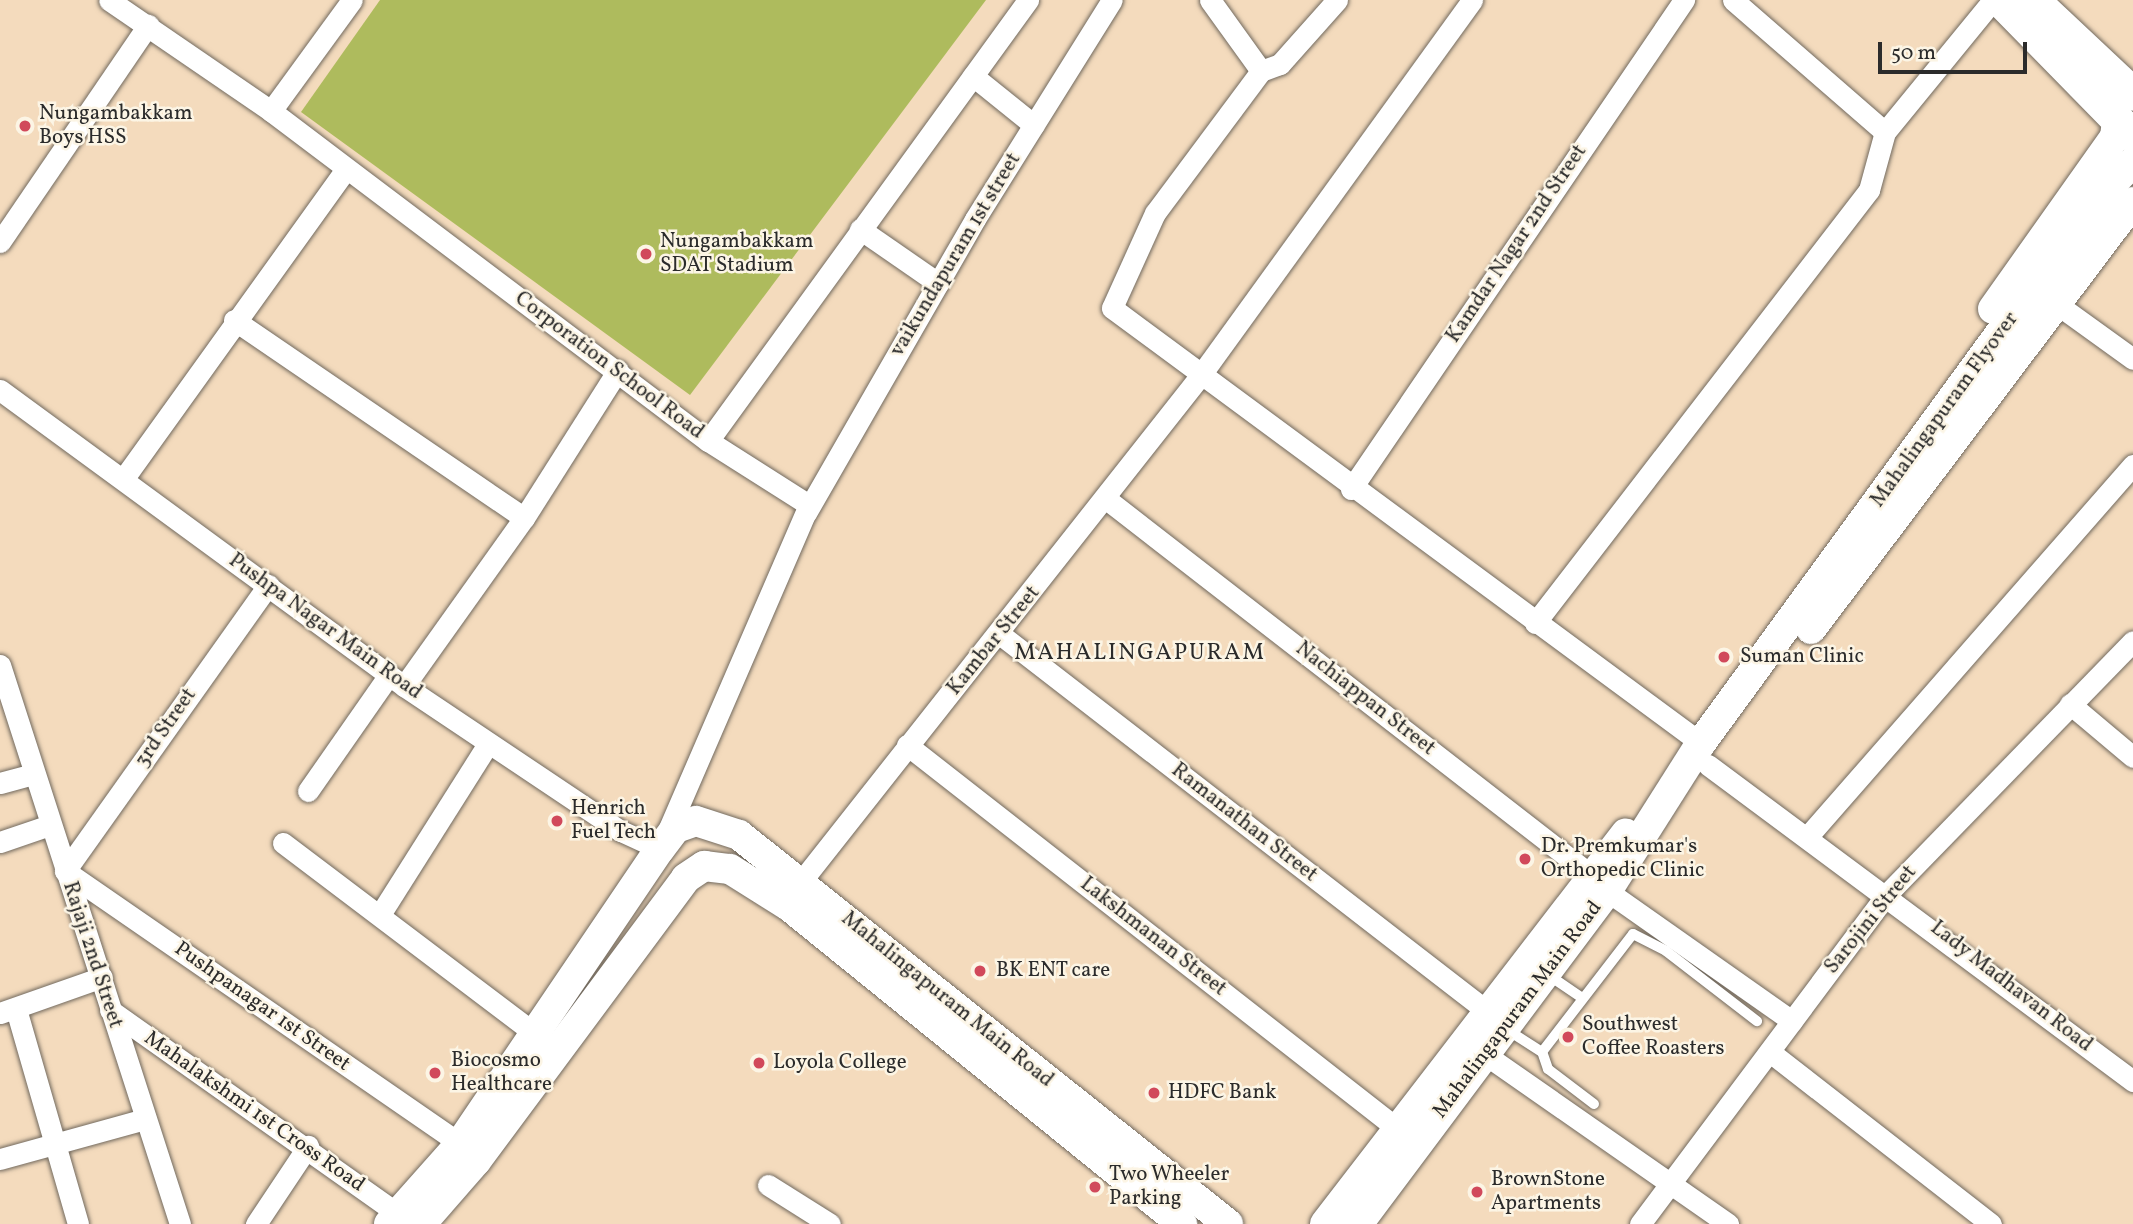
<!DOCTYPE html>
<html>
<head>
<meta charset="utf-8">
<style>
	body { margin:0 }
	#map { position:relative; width:2133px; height:1224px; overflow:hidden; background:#f4dbbd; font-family:Vollkorn,serif }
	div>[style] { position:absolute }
	.green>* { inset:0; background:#aebb5d }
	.roads { filter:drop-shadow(0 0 2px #71695e) drop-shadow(0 0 2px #71695e) }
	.service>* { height:10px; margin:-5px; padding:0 5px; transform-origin:5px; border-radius:5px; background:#fff }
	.minor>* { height:21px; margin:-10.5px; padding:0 10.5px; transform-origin:10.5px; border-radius:10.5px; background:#fff }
	.secondary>* { height:30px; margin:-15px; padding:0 15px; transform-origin:15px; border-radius:15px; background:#fff }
	.primary>* { height:33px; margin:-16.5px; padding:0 16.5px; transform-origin:16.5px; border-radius:16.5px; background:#fff }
	.dots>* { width:19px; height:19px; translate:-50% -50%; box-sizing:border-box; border:4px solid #fcf5e5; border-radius:50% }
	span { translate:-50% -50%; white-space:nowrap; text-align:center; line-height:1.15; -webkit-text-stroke:5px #fcf5e5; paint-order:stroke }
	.poi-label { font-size:21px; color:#2b2b2b }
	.left { translate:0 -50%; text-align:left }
	.street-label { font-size:21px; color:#2b2b2b }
	.neighbourhood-label { font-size:23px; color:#2b2b2b; letter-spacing:2px }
	.scale { position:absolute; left:1878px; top:42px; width:149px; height:32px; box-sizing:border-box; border:4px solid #2b2b2b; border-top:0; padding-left:9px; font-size:21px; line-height:24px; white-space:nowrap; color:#2b2b2b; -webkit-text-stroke:5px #fcf5e5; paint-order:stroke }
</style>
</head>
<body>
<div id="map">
	<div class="green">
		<div style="clip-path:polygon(380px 0,986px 0,690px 395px,301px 112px)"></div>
	</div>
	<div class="roads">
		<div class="service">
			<div style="left:1547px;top:974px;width:42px;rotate:34.4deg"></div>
			<div style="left:1506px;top:1029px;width:43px;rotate:32.6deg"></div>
			<div style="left:1594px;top:1104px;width:58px;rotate:-142.7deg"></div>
			<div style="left:1548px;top:1069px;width:18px;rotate:-109deg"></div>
			<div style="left:1542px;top:1052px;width:149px;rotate:-52.4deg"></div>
			<div style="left:1633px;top:934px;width:37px;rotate:27deg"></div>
			<div style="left:1666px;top:951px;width:115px;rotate:37.6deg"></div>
		</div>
		<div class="minor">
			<div style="left:1210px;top:0;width:87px;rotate:54.3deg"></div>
			<div style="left:1337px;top:0;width:86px;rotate:131.7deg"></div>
			<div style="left:1280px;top:64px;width:20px;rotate:160deg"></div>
			<div style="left:1261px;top:71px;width:177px;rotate:126.7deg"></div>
			<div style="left:1155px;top:213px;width:104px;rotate:114.4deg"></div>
			<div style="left:1112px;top:308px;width:732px;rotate:36.45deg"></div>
			<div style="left:1733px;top:0;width:201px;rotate:41deg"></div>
			<div style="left:973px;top:76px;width:78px;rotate:38.8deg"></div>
			<div style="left:271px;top:111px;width:137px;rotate:-53.9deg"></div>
			<div style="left:860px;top:229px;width:95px;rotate:34.7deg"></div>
			<div style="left:0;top:242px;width:263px;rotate:-55.7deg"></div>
			<div style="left:2054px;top:302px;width:97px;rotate:35.8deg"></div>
			<div style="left:234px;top:320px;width:351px;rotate:34.3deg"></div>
			<div style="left:0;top:390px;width:501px;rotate:36.23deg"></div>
			<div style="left:404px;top:686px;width:261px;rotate:33.8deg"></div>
			<div style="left:621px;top:831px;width:43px;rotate:24.8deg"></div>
			<div style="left:660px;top:849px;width:375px;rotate:-66.6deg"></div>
			<div style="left:809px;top:505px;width:120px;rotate:-147.6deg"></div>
			<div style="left:708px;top:441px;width:548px;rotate:-142.94deg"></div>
			<div style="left:271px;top:111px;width:196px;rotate:-145.6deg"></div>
			<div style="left:708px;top:441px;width:545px;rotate:-54.03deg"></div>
			<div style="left:124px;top:478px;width:380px;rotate:-54.3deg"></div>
			<div style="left:1351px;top:489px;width:592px;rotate:-55.75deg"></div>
			<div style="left:1105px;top:498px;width:615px;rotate:37.8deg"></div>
			<div style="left:806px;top:513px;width:339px;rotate:-60.1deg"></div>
			<div style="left:975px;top:219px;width:258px;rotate:-58deg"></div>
			<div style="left:1535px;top:623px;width:547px;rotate:-52.35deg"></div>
			<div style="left:1869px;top:190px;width:60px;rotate:-74.6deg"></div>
			<div style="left:1885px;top:132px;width:171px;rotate:-50.7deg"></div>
			<div style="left:1001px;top:635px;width:616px;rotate:37.74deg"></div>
			<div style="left:0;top:665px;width:587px;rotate:72.15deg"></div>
			<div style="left:404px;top:686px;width:206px;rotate:-54.5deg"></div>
			<div style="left:524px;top:518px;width:175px;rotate:-57.6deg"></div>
			<div style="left:2070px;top:704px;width:82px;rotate:40.1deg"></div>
			<div style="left:907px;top:745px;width:625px;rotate:38.04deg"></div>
			<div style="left:1708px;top:765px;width:530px;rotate:36.63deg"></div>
			<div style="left:0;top:783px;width:35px;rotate:-15deg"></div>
			<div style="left:308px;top:791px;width:141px;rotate:-55.1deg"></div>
			<div style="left:1808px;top:836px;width:493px;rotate:-48.8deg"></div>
			<div style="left:0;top:842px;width:53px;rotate:-18.8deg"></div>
			<div style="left:283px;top:843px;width:313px;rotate:37.1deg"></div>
			<div style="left:65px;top:871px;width:480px;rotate:34.6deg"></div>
			<div style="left:65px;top:871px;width:351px;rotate:-54.6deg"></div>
			<div style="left:1607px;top:891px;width:226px;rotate:35.1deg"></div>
			<div style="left:792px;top:893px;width:659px;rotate:-51.72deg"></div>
			<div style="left:1200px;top:376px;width:464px;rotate:-54.1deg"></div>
			<div style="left:381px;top:913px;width:200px;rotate:-57.7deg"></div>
			<div style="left:16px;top:1009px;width:224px;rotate:73.9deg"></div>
			<div style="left:110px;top:1010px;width:353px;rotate:35.3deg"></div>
			<div style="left:0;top:1013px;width:108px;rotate:-19.4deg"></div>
			<div style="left:1473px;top:1046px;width:311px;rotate:34.9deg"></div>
			<div style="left:1770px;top:1052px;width:280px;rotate:37.9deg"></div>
			<div style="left:0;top:1159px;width:147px;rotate:-15.4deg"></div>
			<div style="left:768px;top:1185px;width:73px;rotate:32.2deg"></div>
			<div style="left:256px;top:1224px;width:94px;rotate:-56.3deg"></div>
			<div style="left:1640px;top:1224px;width:414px;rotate:-53.2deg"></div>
			<div style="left:1888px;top:893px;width:351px;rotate:-45.8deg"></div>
		</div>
		<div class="secondary">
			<div style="left:1993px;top:309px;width:211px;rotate:-54.7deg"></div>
			<div style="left:2115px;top:137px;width:17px;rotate:-83deg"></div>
			<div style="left:1811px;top:629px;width:535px;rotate:-52.98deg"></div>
			<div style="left:389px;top:1224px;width:107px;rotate:-48.4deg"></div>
			<div style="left:460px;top:1144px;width:356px;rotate:-55.9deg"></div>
			<div style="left:660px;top:849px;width:26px;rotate:-53deg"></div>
			<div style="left:676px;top:828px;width:21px;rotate:-19deg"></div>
			<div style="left:696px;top:821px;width:45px;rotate:18deg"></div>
			<div style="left:739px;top:835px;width:625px;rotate:38.5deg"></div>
			<div style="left:421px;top:1224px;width:84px;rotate:-48.9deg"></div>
			<div style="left:476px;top:1161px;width:352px;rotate:-53.4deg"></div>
			<div style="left:686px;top:878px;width:22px;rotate:-34deg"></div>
			<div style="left:704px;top:866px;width:26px;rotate:7deg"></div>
			<div style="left:730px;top:869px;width:70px;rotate:32.1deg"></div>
			<div style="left:789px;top:906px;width:506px;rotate:38.98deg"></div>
			<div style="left:1325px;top:1224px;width:493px;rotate:-52.4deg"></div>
			<div style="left:1358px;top:1224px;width:416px;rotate:-53.2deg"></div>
			<div style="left:1607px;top:891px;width:175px;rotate:-57.6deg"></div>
			<div style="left:1701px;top:743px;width:678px;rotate:-53.87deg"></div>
			<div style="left:2101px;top:195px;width:46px;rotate:-45.9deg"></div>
		</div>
		<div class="primary">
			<div style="left:2000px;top:0;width:190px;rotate:45.6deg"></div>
			<div style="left:2033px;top:0;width:137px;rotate:43.2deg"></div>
		</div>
	</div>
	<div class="dots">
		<div style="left:25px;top:126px;background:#d1495b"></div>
		<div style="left:646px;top:254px;background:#d1495b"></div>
		<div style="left:1724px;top:657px;background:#d1495b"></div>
		<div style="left:557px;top:821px;background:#d1495b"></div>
		<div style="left:1525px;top:859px;background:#d1495b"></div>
		<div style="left:980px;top:971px;background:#d1495b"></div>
		<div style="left:1568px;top:1037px;background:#d1495b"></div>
		<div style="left:759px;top:1063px;background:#d1495b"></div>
		<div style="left:435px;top:1073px;background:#d1495b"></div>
		<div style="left:1154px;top:1093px;background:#d1495b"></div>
		<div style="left:1095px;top:1187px;background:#d1495b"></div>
		<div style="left:1477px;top:1192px;background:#d1495b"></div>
	</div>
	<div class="poi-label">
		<span class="left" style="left:39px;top:126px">Nungambakkam<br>Boys HSS</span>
		<span class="left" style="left:660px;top:254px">Nungambakkam<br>SDAT Stadium</span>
		<span class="left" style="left:1740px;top:657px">Suman Clinic</span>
		<span class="left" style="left:571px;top:821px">Henrich<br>Fuel Tech</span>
		<span class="left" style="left:1541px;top:859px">Dr. Premkumar's<br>Orthopedic Clinic</span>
		<span class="left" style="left:996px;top:971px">BK ENT care</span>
		<span class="left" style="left:1582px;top:1037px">Southwest<br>Coffee Roasters</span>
		<span class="left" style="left:451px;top:1073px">Biocosmo<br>Healthcare</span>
		<span class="left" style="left:773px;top:1063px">Loyola College</span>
		<span class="left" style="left:1168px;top:1093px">HDFC Bank</span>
		<span class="left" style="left:1109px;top:1187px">Two Wheeler<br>Parking</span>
		<span class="left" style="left:1491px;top:1192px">BrownStone<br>Apartments</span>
	</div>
	<div class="street-label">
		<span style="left:1517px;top:244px;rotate:-56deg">Kamdar Nagar 2nd Street</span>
		<span style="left:956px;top:255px;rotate:-59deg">vaikundapuram 1st street</span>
		<span style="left:609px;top:366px;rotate:37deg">Corporation School Road</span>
		<span style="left:1945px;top:410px;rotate:-54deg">Mahalingapuram Flyover</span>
		<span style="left:325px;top:627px;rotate:36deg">Pushpa Nagar Main Road</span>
		<span style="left:994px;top:641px;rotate:-51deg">Kambar Street</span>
		<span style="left:1365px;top:699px;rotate:38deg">Nachiappan Street</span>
		<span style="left:166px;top:728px;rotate:-55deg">3rd Street</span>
		<span style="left:1244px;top:823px;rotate:38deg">Ramanathan Street</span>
		<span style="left:1871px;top:920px;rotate:-51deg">Sarojini Street</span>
		<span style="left:1153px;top:937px;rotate:38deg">Lakshmanan Street</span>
		<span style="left:92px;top:955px;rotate:72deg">Rajaji 2nd Street</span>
		<span style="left:2011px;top:987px;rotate:38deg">Lady Madhavan Road</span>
		<span style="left:947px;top:1000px;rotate:39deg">Mahalingapuram Main Road</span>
		<span style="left:262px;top:1007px;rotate:35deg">Pushpanagar 1st Street</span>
		<span style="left:1518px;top:1010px;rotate:-53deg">Mahalingapuram Main Road</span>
		<span style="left:254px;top:1112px;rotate:35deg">Mahalakshmi 1st Cross Road</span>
	</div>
	<div class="neighbourhood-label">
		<span style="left:1140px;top:653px">MAHALINGAPURAM</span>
	</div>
	<div class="scale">50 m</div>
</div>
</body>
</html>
